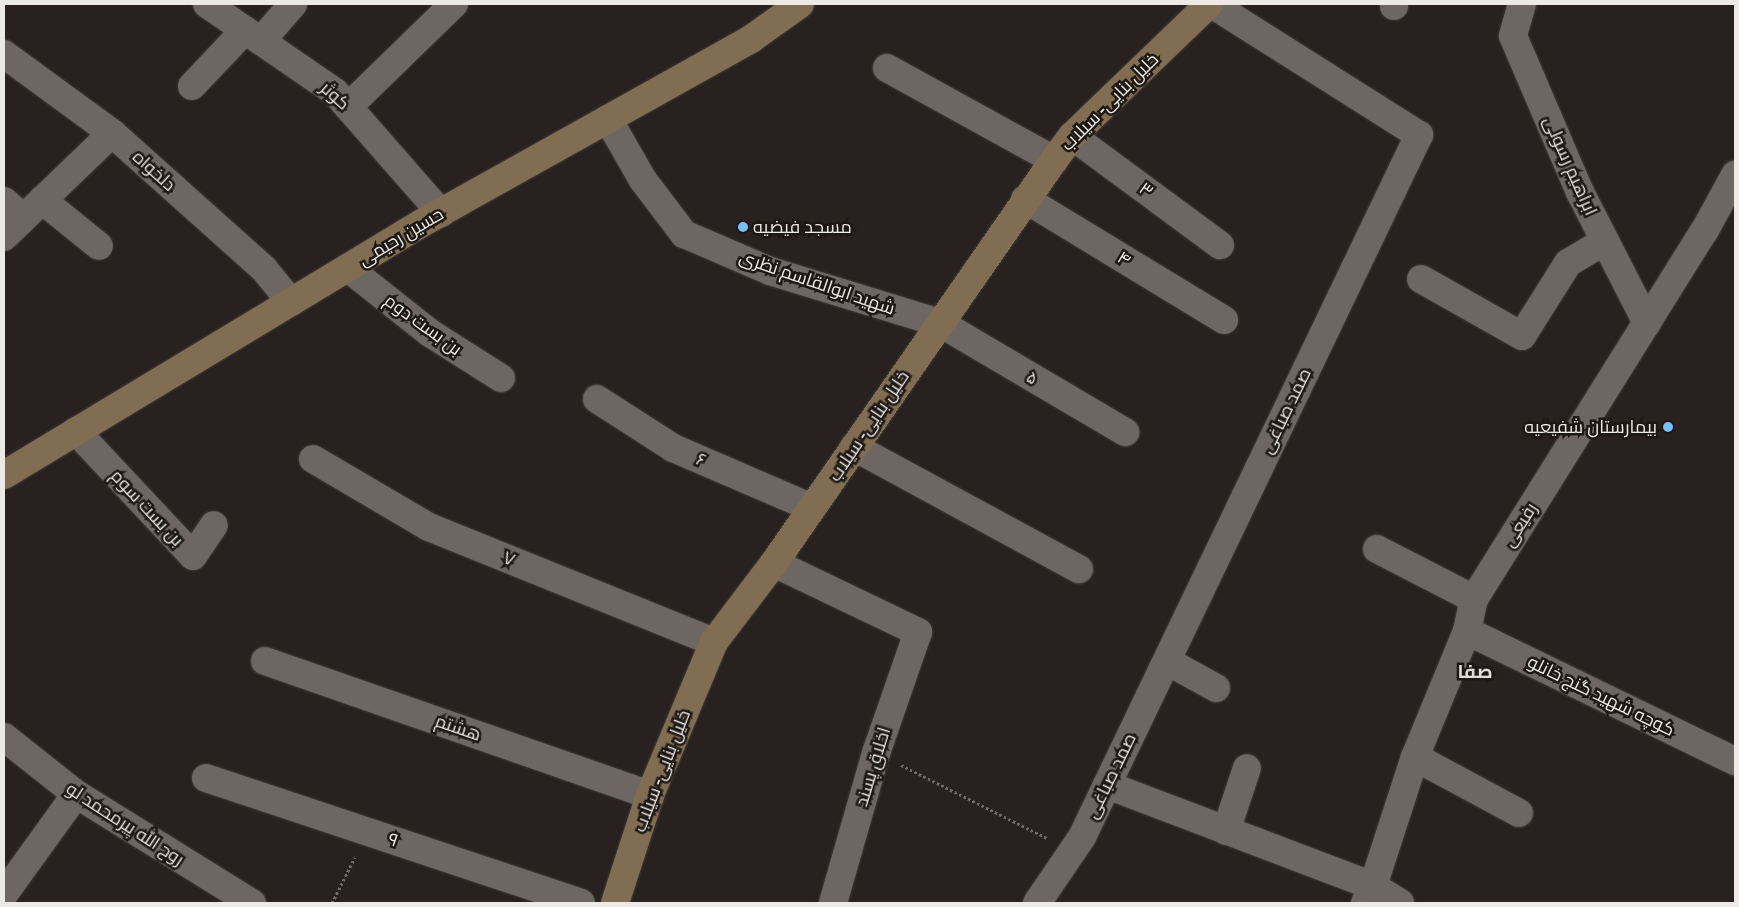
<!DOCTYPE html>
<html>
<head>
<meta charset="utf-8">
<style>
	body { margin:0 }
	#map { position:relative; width:1739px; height:907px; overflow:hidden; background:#28211f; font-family:"Archivo Narrow",Cairo,sans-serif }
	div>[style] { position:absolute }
	.path>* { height:3px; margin-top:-1.5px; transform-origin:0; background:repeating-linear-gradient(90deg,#706a68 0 2.5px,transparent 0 5px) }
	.roads { filter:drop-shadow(0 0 1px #413c3a) drop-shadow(0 0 1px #413c3a) }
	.street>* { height:28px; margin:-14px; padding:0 14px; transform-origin:14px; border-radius:14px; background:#6e6663 }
	.secondary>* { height:28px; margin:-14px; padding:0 14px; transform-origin:14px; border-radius:14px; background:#816d51 }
	.dots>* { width:14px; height:14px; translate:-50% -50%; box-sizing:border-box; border:2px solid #1e1815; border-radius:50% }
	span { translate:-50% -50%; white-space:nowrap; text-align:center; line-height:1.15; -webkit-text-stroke:5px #1e1815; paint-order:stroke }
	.street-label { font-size:18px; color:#ede9e7 }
	.poi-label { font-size:18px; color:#ede9e7 }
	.left { translate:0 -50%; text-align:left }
	.right { translate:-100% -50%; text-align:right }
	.neighbourhood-label { font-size:19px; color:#e3dbd7; font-weight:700 }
	.frame { position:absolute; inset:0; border:5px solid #ede9e7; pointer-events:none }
</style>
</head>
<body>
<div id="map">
	<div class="path">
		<div style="left:901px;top:765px;width:163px;rotate:26.6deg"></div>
		<div style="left:332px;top:903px;width:51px;rotate:-63.4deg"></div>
	</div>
	<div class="roads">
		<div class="street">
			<div style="left:207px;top:4px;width:155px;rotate:34.5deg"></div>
			<div style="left:335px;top:92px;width:161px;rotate:48.8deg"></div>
			<div style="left:1522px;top:4px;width:33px;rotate:106deg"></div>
			<div style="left:1513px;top:36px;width:170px;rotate:66.8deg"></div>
			<div style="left:1580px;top:192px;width:147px;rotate:62.9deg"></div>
			<div style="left:1394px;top:6px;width:2px;rotate:-90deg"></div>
			<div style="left:261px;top:41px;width:49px;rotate:-49.1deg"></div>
			<div style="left:4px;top:54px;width:134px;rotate:36.2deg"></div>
			<div style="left:112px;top:133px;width:204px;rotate:41.8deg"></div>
			<div style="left:264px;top:269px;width:43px;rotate:50.7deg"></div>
			<div style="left:887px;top:68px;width:191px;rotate:28.9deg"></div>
			<div style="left:192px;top:86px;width:77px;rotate:-46.6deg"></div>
			<div style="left:348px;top:107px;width:148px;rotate:-44.2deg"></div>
			<div style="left:608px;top:119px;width:70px;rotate:60.2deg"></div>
			<div style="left:643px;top:180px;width:68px;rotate:52.8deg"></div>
			<div style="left:684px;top:234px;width:94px;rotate:23.3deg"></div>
			<div style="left:770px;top:271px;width:178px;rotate:17deg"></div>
			<div style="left:940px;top:323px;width:215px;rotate:30.5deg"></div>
			<div style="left:1072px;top:136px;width:184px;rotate:36.4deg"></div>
			<div style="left:1025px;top:199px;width:233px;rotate:31.3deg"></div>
			<div style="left:42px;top:200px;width:73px;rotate:38.9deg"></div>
			<div style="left:4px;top:201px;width:25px;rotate:42deg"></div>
			<div style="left:4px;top:237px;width:150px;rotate:-43.9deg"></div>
			<div style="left:348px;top:268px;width:105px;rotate:38.4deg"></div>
			<div style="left:430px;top:333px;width:84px;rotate:32.4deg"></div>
			<div style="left:1421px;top:279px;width:116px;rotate:29.4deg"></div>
			<div style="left:1522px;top:336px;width:86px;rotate:-57.8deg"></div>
			<div style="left:1568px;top:263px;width:43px;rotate:-30.7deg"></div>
			<div style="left:597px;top:399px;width:90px;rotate:32.8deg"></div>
			<div style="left:673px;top:448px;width:151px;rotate:23.3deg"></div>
			<div style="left:76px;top:431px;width:171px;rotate:46.9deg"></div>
			<div style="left:193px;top:556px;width:37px;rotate:-56deg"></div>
			<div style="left:854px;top:447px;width:256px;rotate:28.5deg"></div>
			<div style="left:313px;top:459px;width:134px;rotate:30.4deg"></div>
			<div style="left:429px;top:527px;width:307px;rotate:22deg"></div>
			<div style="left:1377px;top:549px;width:109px;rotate:27.3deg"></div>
			<div style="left:774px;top:563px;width:160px;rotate:25.6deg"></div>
			<div style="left:918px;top:632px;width:128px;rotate:109.1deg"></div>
			<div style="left:876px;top:753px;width:156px;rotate:106deg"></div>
			<div style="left:1467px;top:631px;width:298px;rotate:25.9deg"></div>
			<div style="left:265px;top:661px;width:408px;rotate:19.2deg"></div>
			<div style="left:1167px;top:661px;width:56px;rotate:28.9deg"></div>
			<div style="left:4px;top:737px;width:92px;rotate:38.4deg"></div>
			<div style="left:76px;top:794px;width:207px;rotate:31.8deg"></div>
			<div style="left:1415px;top:757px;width:118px;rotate:28.3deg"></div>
			<div style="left:206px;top:778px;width:395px;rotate:18.4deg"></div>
			<div style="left:1107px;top:785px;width:285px;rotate:20.8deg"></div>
			<div style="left:1373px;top:886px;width:32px;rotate:32deg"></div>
			<div style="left:1226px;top:831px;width:66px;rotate:-71.6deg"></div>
			<div style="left:4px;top:894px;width:123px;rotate:-54.2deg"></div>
			<div style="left:1037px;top:903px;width:80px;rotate:-55.7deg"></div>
			<div style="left:1082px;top:837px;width:779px;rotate:-64.36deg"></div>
			<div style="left:1419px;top:135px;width:245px;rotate:-147.7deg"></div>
			<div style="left:1365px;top:903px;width:19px;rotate:-65deg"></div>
			<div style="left:1373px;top:886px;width:136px;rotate:-72deg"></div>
			<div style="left:1415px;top:757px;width:136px;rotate:-67.6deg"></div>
			<div style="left:1467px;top:631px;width:33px;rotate:-78deg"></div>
			<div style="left:1474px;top:599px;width:435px;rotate:-58deg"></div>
			<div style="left:1705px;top:230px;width:63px;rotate:-61.4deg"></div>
		</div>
		<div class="secondary">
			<div style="left:4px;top:475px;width:488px;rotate:-31.1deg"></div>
			<div style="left:422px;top:223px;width:377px;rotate:-29.2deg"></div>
			<div style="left:751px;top:39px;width:60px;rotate:-35.5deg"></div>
			<div style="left:615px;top:903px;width:114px;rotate:-72deg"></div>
			<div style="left:650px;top:795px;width:166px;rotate:-67.3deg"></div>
			<div style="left:714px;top:642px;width:99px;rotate:-52.8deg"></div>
			<div style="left:774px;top:563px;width:491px;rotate:-55.2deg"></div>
			<div style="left:1054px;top:160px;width:30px;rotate:-53deg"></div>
			<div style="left:1072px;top:136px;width:190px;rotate:-43.9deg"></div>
		</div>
	</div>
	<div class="dots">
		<div style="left:743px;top:227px;background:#76c0f7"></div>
		<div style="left:1668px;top:427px;background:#76c0f7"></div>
	</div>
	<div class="street-label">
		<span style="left:335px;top:96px;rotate:42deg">کوثر</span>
		<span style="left:1110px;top:102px;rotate:-45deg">خلیل بنایی- سیلاب</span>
		<span style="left:1570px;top:166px;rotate:66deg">ابراهیم رسولی</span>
		<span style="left:154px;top:171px;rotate:42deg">دلخواه</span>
		<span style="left:1146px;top:190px;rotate:36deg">۳</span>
		<span style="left:401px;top:237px;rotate:-31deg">حسین رحیمی</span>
		<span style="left:1124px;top:259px;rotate:31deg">۴</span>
		<span style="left:817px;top:283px;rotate:19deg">شهید ابوالقاسم نظری</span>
		<span style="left:423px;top:325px;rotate:36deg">بن بست دوم</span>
		<span style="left:1032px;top:378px;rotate:31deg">۵</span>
		<span style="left:1286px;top:411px;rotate:-64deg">صمد صباغی</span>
		<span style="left:869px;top:426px;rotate:-56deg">خلیل بنایی- سیلاب</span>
		<span style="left:701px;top:460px;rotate:23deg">۶</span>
		<span style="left:147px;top:508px;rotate:47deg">بن بست سوم</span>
		<span style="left:1520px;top:525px;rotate:-58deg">رفیعی</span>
		<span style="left:509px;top:559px;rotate:22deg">۷</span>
		<span style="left:1601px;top:696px;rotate:26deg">کوچه شهید گنج خانلو</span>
		<span style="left:458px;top:728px;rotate:19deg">هشتم</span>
		<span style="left:873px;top:767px;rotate:-73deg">اخلاق پسند</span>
		<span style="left:662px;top:771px;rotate:-69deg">خلیل بنایی- سیلاب</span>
		<span style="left:1111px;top:776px;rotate:-64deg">صمد صباغی</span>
		<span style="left:125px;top:824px;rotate:33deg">روح الله پیرمحمد لو</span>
		<span style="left:393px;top:840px;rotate:19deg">۹</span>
	</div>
	<div class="poi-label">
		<span class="left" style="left:753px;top:227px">مسجد فیضیه</span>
		<span class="right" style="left:1657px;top:427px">بیمارستان شفیعیه</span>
	</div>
	<div class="neighbourhood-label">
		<span style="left:1475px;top:672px">صفا</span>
	</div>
	<div class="frame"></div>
</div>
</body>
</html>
